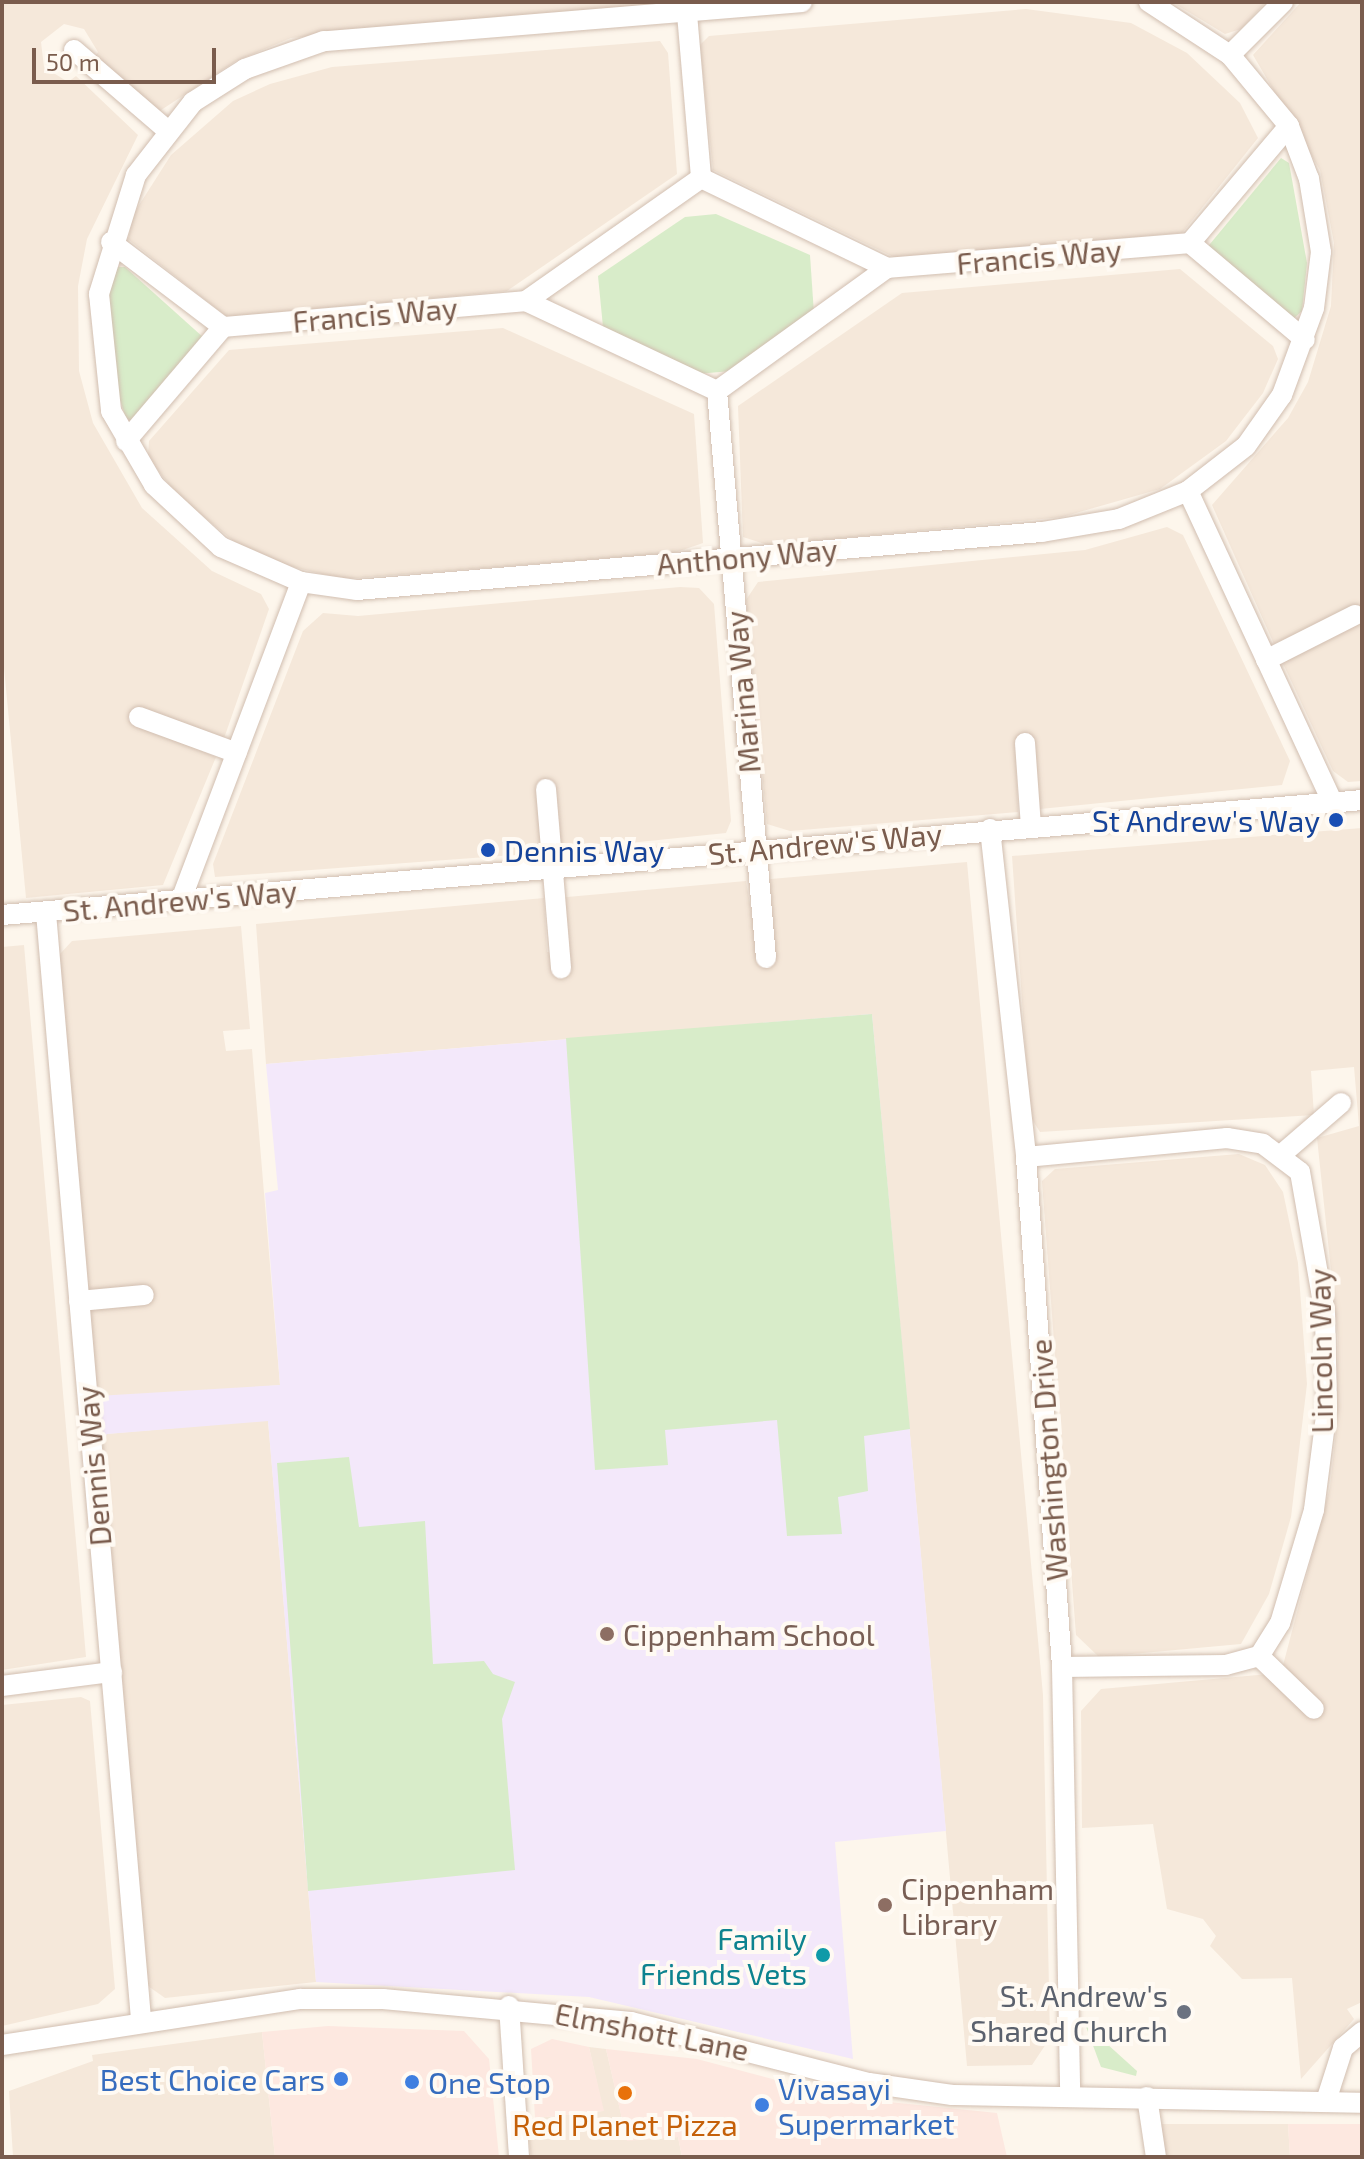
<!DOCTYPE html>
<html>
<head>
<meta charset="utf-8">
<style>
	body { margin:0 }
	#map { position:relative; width:1364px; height:2159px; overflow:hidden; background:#fdf6ec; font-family:"Exo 2",sans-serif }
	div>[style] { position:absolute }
	.residential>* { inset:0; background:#f5e8da }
	.commercial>* { inset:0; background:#fde8e0 }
	.education>* { inset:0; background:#f3e8fa }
	.green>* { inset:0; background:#d8ecc9 }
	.roads { filter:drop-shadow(0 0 2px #d1beb0) drop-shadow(0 0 2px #d1beb0) }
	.minor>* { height:20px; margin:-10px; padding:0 10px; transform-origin:10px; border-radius:10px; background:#fff }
	.dots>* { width:22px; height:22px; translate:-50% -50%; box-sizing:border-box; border:4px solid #fffaf3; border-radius:50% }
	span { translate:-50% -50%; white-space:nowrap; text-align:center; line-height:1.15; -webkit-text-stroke:8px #fffaf3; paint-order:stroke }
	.street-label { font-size:30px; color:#7a5c4d }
	.transit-label { font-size:30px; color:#164399 }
	.right { translate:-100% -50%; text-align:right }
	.left { translate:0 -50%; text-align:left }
	.education-label { font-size:30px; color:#785e54 }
	.culture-label { font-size:30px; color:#0d838f }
	.worship-label { font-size:30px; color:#5b616d }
	.shop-label { font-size:30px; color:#366cbe }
	.food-label { font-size:30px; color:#c56008 }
	.frame { position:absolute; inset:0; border:4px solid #7a5c4d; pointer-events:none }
	.scale { position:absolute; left:32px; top:48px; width:184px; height:36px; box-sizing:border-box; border:4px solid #7a5c4d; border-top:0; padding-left:10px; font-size:24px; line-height:28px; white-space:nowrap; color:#7a5c4d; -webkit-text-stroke:6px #fffaf3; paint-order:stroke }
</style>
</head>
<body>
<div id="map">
	<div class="residential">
		<div style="clip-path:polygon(2px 2px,676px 2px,291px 38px,236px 61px,155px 114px,93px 60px,98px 52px,84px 29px,64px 24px,41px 42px,44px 67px,68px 82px,76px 76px,138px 135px,87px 239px,78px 286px,79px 371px,93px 423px,142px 508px,212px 571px,261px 594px,269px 609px,221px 747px,130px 712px,128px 720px,216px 757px,163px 885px,26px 898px,2px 647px)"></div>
		<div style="clip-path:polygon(1172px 2px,1266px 2px,1241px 29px,1225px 34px)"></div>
		<div style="clip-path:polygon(1301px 2px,1362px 2px,1362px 781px,1348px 782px,1333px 771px,1279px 655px,1344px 611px,1274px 644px,1212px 505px,1288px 418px,1308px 382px,1331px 306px,1334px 243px,1320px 170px,1253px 55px)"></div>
		<div style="clip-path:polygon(1026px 9px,1131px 23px,1187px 53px,1240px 103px,1258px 138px,1182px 233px,896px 258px,713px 170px,700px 45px,709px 36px)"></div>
		<div style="clip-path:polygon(660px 41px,668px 53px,677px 174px,507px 291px,227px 317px,128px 239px,134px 213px,171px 155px,233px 101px,270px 84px,332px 67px)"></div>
		<div style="clip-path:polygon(1180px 269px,1273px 346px,1278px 359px,1263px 393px,1226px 441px,1160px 489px,1062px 517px,768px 545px,743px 537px,738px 406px,902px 293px)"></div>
		<div style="clip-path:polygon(503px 328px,694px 414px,703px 543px,674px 553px,343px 579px,272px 562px,236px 543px,176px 494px,148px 457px,149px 441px,229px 350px)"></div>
		<div style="clip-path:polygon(1167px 527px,1183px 535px,1290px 761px,1282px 785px,1030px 810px,1016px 756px,1018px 812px,790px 831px,767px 824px,746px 600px,758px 582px,1085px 550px)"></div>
		<div style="clip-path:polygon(680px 587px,699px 588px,714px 604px,731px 821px,726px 833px,552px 851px,537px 792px,541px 853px,215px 877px,213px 864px,303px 631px,323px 613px,358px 616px)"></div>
		<div style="clip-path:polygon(1362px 828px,1362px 2002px,1347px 2009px,1354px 2019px,1301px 2079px,1292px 1978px,1242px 1979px,1210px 1946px,1216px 1936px,1203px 1919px,1167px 1909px,1153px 1824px,1082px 1828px,1081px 1711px,1101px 1689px,1281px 1673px,1330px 1487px,1336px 1432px,1338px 1337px,1317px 1138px,1359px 1126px,1354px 1067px,1311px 1071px,1314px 1115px,1040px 1132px,1030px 1116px,1012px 856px)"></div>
		<div style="clip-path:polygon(967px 862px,1043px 1695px,1050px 2038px,1032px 2065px,967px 2066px,872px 1014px,266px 1064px,256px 924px,544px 898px,547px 952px,557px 953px,556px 898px,746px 881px,756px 939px,760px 880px)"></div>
		<div style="clip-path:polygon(241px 926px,250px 1029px,223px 1031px,226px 1051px,252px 1049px,280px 1385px,104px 1401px,97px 1396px,59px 955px,72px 941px)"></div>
		<div style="clip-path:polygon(24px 945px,86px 1657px,2px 1670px,2px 947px)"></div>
		<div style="clip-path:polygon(1239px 1154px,1265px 1165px,1283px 1192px,1298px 1263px,1307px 1384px,1291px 1517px,1269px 1594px,1241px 1644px,1099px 1657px,1076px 1635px,1042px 1181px,1055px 1169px)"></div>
		<div style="clip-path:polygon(268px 1420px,316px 1982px,165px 1998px,148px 1986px,102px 1442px,106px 1434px)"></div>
		<div style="clip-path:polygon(81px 1697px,90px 1701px,115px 1989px,98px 2004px,2px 2026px,2px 1705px)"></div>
		<div style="clip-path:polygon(262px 2032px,275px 2157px,13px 2157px,9px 2091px,93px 2061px,92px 2055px)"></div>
		<div style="clip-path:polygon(589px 2047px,606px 2049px,627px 2140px,678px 2137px,682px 2157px,531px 2157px,527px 2119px,603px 2111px)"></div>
		<div style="clip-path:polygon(1156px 2124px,1288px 2124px,1290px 2157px,1160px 2157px)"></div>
	</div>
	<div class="commercial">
		<div style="clip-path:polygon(328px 2026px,464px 2031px,489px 2059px,499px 2157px,275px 2157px,262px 2032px)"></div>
		<div style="clip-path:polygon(552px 2039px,589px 2047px,604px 2111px,527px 2119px,535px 2118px,531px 2049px)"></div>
		<div style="clip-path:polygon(606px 2049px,697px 2059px,840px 2097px,997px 2113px,1007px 2157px,682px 2157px,678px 2137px,627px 2141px)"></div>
		<div style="clip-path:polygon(1288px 2124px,1362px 2124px,1362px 2157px,1290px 2157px)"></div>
	</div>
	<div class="education">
		<div style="clip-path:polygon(872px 1014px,946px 1831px,835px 1842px,853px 2059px,589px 1997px,316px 1982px,268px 1421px,107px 1434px,102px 1442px,97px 1396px,280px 1385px,265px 1193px,278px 1190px,266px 1064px)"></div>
	</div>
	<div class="green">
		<div style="clip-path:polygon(1281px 158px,1289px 163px,1307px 263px,1302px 311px,1291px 321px,1205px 250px)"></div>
		<div style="clip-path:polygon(716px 214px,810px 255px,814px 314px,731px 371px,697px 374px,603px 327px,598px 276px,685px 217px)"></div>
		<div style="clip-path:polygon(112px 267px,125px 267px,204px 338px,134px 422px,126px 418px,112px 376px,106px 317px)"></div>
		<div style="clip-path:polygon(872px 1014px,910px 1429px,864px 1436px,868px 1491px,838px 1497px,842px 1534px,787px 1536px,777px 1420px,665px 1430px,668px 1465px,595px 1470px,566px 1038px)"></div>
		<div style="clip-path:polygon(349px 1457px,359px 1527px,425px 1521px,433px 1664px,484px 1661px,493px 1674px,515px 1682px,502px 1719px,515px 1870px,308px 1891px,277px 1463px)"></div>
		<div style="clip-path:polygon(1085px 2024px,1137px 2071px,1136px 2076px,1101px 2067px)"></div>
	</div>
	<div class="roads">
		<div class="minor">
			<div style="left:686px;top:2px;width:177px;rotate:85.1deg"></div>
			<div style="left:802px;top:2px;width:480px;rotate:175.3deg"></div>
			<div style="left:324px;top:41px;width:84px;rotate:160.5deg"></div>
			<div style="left:245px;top:69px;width:62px;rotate:147.6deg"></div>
			<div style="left:193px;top:102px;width:93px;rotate:128deg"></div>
			<div style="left:136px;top:175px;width:125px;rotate:107.3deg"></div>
			<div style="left:99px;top:294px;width:118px;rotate:84.1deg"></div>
			<div style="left:111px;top:411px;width:86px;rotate:59.8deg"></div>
			<div style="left:154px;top:485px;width:91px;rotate:42.8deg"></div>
			<div style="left:221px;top:547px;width:87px;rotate:23.6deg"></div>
			<div style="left:301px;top:582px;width:57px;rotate:8.1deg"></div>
			<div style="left:357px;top:590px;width:687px;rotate:-4.84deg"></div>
			<div style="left:1042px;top:532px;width:78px;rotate:-9.6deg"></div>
			<div style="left:1119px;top:519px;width:74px;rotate:-22.1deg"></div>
			<div style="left:1188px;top:491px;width:73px;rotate:-37.8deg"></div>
			<div style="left:1246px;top:446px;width:62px;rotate:-54.8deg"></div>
			<div style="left:1282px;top:395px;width:93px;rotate:-69.8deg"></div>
			<div style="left:1314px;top:308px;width:56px;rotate:-82.9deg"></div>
			<div style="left:1321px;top:252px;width:74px;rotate:-99.3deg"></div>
			<div style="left:1309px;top:179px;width:57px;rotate:-110.7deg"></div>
			<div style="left:1289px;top:126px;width:92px;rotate:-129.7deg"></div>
			<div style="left:1230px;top:55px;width:97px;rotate:-146.8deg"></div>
			<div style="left:74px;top:50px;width:123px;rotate:40.7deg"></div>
			<div style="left:1230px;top:55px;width:75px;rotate:-45deg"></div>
			<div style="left:701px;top:178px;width:207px;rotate:25.8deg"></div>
			<div style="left:887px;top:268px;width:210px;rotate:144.1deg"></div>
			<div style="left:717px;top:391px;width:211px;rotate:-154.8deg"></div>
			<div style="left:526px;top:301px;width:214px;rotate:-35.1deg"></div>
			<div style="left:111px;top:242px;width:141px;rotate:37.2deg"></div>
			<div style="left:1190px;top:243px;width:153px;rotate:-49.8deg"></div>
			<div style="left:1190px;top:243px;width:150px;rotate:40.1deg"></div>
			<div style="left:887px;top:268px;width:304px;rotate:-4.7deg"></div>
			<div style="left:223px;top:327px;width:304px;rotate:-4.9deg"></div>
			<div style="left:717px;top:391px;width:569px;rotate:85.06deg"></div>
			<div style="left:126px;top:441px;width:150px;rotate:-49.6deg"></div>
			<div style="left:1188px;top:491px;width:342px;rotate:65.1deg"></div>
			<div style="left:1266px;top:660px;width:100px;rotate:-26.8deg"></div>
			<div style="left:139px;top:717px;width:104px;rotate:20.2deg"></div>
			<div style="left:1025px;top:743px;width:83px;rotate:85.9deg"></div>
			<div style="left:546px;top:789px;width:180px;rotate:85.2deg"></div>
			<div style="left:990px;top:829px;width:330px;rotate:83.7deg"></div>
			<div style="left:1026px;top:1157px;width:511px;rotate:85.96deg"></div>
			<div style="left:1062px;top:1667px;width:426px;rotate:88.9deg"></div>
			<div style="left:181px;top:900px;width:340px;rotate:-69.3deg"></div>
			<div style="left:46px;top:913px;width:1110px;rotate:85.09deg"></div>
			<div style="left:2px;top:915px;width:1365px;rotate:-4.83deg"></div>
			<div style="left:1282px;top:1154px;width:78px;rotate:-40.8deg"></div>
			<div style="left:1026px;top:1157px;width:202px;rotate:-5.4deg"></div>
			<div style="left:1227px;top:1138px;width:36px;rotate:9deg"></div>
			<div style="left:1263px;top:1144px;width:46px;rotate:37.1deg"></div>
			<div style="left:1300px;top:1172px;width:144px;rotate:80deg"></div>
			<div style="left:1325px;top:1314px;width:94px;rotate:88.8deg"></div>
			<div style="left:1327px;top:1408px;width:103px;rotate:97.3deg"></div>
			<div style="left:1314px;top:1510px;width:118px;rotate:106.7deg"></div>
			<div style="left:1280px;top:1623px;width:39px;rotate:122deg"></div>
			<div style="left:1259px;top:1656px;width:34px;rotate:165deg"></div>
			<div style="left:1226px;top:1665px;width:164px;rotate:179.3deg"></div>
			<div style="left:79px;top:1301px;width:65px;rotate:-5.3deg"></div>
			<div style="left:1259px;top:1656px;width:76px;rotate:43.9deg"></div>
			<div style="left:2px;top:1686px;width:111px;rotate:-7.3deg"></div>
			<div style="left:509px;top:2006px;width:151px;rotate:86.2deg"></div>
			<div style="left:2px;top:2045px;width:302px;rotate:-8.8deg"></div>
			<div style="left:300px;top:1999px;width:83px"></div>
			<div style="left:383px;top:1999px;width:249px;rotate:5.3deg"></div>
			<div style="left:631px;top:2022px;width:246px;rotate:14.4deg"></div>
			<div style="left:869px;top:2083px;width:84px;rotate:8.2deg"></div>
			<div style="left:952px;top:2095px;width:410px;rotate:1.1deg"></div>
			<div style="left:1147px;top:2097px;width:61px;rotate:81.5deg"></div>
			<div style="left:1326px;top:2101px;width:56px;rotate:-72.2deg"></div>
			<div style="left:1343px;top:2048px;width:25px;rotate:-40deg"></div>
		</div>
	</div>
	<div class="dots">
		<div style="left:1336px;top:820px;background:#1a4fb4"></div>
		<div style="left:488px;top:850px;background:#1a4fb4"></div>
		<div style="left:607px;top:1634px;background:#8d6e63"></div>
		<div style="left:885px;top:1905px;background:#8d6e63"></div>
		<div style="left:823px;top:1955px;background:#0f9aa8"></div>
		<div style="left:1184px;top:2012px;background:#6b7280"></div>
		<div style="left:341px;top:2079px;background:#3f7fe0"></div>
		<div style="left:412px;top:2082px;background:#3f7fe0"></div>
		<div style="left:625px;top:2093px;background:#e8710a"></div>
		<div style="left:762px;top:2105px;background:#3f7fe0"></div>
	</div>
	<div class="street-label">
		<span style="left:1039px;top:256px;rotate:-5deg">Francis Way</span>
		<span style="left:375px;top:314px;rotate:-5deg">Francis Way</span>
		<span style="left:747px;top:556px;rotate:-5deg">Anthony Way</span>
		<span style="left:742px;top:692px;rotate:-95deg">Marina Way</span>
		<span style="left:825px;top:843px;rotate:-5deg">St. Andrew's Way</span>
		<span style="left:180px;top:900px;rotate:-5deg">St. Andrew's Way</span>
		<span style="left:1320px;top:1351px;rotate:-91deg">Lincoln Way</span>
		<span style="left:1048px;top:1460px;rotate:-94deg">Washington Drive</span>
		<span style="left:93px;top:1466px;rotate:-95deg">Dennis Way</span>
		<span style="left:652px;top:2031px;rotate:11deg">Elmshott Lane</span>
	</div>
	<div class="transit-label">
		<span class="right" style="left:1320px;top:820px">St Andrew's Way</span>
		<span class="left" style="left:504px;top:850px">Dennis Way</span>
	</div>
	<div class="education-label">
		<span class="left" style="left:623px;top:1634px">Cippenham School</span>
		<span class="left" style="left:901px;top:1905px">Cippenham<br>Library</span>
	</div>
	<div class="culture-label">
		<span class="right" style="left:807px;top:1955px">Family<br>Friends Vets</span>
	</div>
	<div class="worship-label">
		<span class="right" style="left:1168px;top:2012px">St. Andrew's<br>Shared Church</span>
	</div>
	<div class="shop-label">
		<span class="right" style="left:325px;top:2079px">Best Choice Cars</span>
		<span class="left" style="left:428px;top:2082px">One Stop</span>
		<span class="left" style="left:778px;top:2105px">Vivasayi<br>Supermarket</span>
	</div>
	<div class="food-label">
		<span style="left:625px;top:2124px">Red Planet Pizza</span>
	</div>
	<div class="frame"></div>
	<div class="scale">50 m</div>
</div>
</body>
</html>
